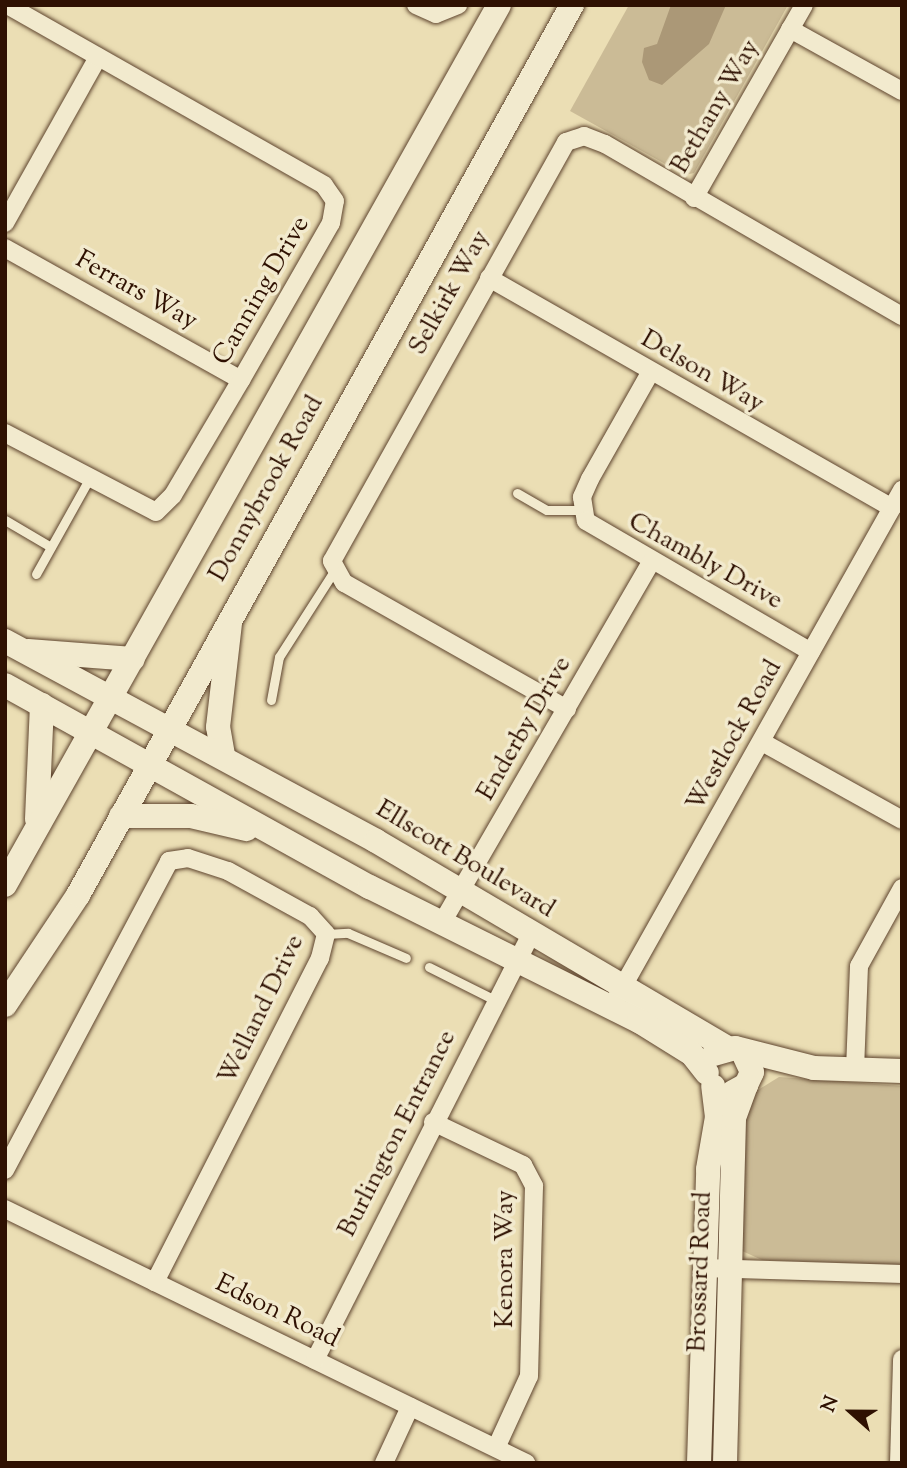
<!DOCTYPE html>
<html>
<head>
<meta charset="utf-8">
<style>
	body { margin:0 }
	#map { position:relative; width:907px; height:1468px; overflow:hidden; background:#ebdeb4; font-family:"Sorts Mill Goudy",serif }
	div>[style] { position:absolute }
	.green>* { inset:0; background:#cbbb96 }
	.water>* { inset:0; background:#ab9877 }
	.roads { filter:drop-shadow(0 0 2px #5e442e) drop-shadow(0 0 2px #5e442e) }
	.lane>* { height:9px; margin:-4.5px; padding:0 4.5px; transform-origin:4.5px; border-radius:4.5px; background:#f2eace }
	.street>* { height:18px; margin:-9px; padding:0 9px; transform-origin:9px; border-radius:9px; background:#f2eace }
	.secondary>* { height:24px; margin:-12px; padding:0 12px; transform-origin:12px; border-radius:12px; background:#f2eace }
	span { translate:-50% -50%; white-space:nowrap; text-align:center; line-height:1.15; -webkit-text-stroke:7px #f2eace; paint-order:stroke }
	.street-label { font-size:26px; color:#2f1102 }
	.frame { position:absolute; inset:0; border:7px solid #2f1102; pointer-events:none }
	.north { position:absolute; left:816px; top:1377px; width:70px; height:70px; -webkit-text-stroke:5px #f2eace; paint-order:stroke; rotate:291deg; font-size:19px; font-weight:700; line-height:28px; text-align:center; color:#2f1102 }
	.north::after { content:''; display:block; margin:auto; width:24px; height:32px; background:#2f1102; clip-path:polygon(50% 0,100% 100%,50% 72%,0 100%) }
</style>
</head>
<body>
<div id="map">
	<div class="green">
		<div style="clip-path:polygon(629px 5px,788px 5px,694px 173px,685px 175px,570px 111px)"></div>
		<div style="clip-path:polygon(779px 1077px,902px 1086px,902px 1265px,762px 1260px,740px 1250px,741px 1142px,750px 1095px)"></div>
	</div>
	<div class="water">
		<div style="clip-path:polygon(671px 5px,726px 5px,709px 44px,662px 85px,649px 80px,642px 62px,644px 48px,657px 44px)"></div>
	</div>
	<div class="roads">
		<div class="lane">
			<div style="left:517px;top:493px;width:34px;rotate:30deg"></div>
			<div style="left:547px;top:510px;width:34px"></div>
			<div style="left:5px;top:520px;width:53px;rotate:30.4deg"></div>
			<div style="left:36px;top:574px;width:109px;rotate:-60.8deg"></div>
			<div style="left:271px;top:700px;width:44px;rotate:-79.5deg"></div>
			<div style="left:279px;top:657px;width:102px;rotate:-57.4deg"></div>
			<div style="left:326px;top:934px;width:22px;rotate:-3deg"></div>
			<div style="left:348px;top:933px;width:63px;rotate:23.3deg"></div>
			<div style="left:429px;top:967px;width:74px;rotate:26.6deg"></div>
		</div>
		<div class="street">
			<div style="left:416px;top:5px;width:22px;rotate:24deg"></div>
			<div style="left:436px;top:14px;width:24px;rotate:-22deg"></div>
			<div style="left:790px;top:29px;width:128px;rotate:29deg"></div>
			<div style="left:694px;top:198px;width:222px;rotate:-60.3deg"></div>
			<div style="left:5px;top:223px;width:190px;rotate:-60.7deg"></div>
			<div style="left:5px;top:248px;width:270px;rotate:29.2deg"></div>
			<div style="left:489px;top:278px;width:464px;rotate:29.7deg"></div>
			<div style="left:650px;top:373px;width:122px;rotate:119.5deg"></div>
			<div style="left:590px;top:479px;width:20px;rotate:114deg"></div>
			<div style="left:582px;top:497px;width:24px;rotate:81deg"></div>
			<div style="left:586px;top:521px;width:260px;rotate:30.2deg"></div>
			<div style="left:5px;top:433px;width:170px;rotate:27.6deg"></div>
			<div style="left:156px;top:512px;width:24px;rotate:-45deg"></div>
			<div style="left:173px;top:495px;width:134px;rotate:-59.4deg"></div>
			<div style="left:241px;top:380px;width:181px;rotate:-60.2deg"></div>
			<div style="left:331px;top:223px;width:22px;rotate:-80deg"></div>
			<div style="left:335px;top:201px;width:19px;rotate:-125deg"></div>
			<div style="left:324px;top:185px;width:365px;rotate:-150.4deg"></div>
			<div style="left:567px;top:709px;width:256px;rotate:-150.5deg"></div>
			<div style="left:344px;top:583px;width:25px;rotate:-119deg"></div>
			<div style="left:332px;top:561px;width:480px;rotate:-60.8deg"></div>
			<div style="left:566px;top:142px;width:19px;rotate:-18deg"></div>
			<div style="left:584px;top:136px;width:22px;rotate:21deg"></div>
			<div style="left:605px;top:144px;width:343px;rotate:30.1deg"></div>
			<div style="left:762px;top:742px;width:160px;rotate:29.1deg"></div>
			<div style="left:443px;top:921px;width:415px;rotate:-59.9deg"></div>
			<div style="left:617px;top:997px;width:582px;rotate:-60.66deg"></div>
			<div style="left:855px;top:1070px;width:104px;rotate:-87.8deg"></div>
			<div style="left:859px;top:966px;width:89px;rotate:-61.1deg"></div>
			<div style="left:433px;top:1122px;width:100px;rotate:25.5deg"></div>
			<div style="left:523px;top:1165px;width:24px;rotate:62deg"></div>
			<div style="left:534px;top:1186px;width:190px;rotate:91.5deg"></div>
			<div style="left:529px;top:1376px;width:79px;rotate:114.6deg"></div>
			<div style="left:5px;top:1170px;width:350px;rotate:-62deg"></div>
			<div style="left:169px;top:861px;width:19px;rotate:-9deg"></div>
			<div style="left:188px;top:858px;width:42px;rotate:18deg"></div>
			<div style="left:228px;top:871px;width:94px;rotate:28.8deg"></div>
			<div style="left:310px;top:916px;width:24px;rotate:48deg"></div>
			<div style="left:326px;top:934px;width:25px;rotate:104deg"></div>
			<div style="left:320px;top:958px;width:364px;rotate:117deg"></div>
			<div style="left:5px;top:1209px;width:580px;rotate:25.99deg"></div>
			<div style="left:704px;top:1268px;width:198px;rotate:1.7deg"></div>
			<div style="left:315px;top:1360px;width:478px;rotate:-63.1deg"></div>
			<div style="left:384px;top:1463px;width:62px;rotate:-65.1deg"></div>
			<div style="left:899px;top:1463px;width:104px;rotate:-88.3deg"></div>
		</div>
		<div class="secondary">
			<div style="left:5px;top:641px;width:421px;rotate:28.3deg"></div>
			<div style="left:376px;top:841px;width:407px;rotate:30.5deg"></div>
			<div style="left:28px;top:651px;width:105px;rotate:4.4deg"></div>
			<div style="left:5px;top:685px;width:417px;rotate:29deg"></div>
			<div style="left:370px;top:887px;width:301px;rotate:26.5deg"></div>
			<div style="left:639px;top:1021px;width:62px;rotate:31.9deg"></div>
			<div style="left:692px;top:1054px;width:24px;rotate:52deg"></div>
			<div style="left:223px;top:755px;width:28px;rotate:-100deg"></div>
			<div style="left:218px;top:727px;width:104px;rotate:-83.4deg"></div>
			<div style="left:121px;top:816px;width:70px"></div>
			<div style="left:191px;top:816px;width:57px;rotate:13.3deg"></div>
			<div style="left:37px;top:819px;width:114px;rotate:-87.5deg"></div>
			<div style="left:5px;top:885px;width:1009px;rotate:-60.69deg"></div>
			<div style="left:5px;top:1005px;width:132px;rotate:-56.4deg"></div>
			<div style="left:78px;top:895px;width:1018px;rotate:-60.97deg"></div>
			<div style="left:714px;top:1054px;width:22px;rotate:-16deg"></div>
			<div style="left:735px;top:1048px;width:81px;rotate:14.2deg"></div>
			<div style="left:814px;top:1068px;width:88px;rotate:2deg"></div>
			<div style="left:733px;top:1092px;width:15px;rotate:-28deg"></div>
			<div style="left:746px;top:1085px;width:14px;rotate:-65deg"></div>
			<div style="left:752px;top:1072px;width:23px;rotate:-115deg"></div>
			<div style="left:699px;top:1463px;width:294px;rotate:-88.2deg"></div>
			<div style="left:708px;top:1169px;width:53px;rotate:-80.2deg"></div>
			<div style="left:717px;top:1117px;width:31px;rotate:-97deg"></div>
			<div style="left:725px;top:1463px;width:345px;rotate:-88.5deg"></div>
			<div style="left:734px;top:1118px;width:35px;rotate:-70deg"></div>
		</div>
	</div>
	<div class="street-label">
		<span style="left:716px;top:107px;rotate:-60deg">Bethany Way</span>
		<span style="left:136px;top:291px;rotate:29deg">Ferrars Way</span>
		<span style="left:262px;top:291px;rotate:-60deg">Canning Drive</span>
		<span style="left:450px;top:293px;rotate:-61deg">Selkirk Way</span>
		<span style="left:702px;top:372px;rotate:30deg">Delson Way</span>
		<span style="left:267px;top:489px;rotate:-61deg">Donnybrook Road</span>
		<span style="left:705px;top:562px;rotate:29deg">Chambly Drive</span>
		<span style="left:525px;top:729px;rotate:-60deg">Enderby Drive</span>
		<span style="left:735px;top:736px;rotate:-61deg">Westlock Road</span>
		<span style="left:465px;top:860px;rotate:31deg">Ellscott Boulevard</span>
		<span style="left:262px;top:1010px;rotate:-64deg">Welland Drive</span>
		<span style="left:398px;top:1134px;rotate:-63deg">Burlington Entrance</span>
		<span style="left:506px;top:1259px;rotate:-90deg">Kenora Way</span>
		<span style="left:701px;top:1272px;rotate:-88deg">Brossard Road</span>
		<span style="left:277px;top:1312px;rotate:26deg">Edson Road</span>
	</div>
	<div class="frame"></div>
	<div class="north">N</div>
</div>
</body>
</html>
